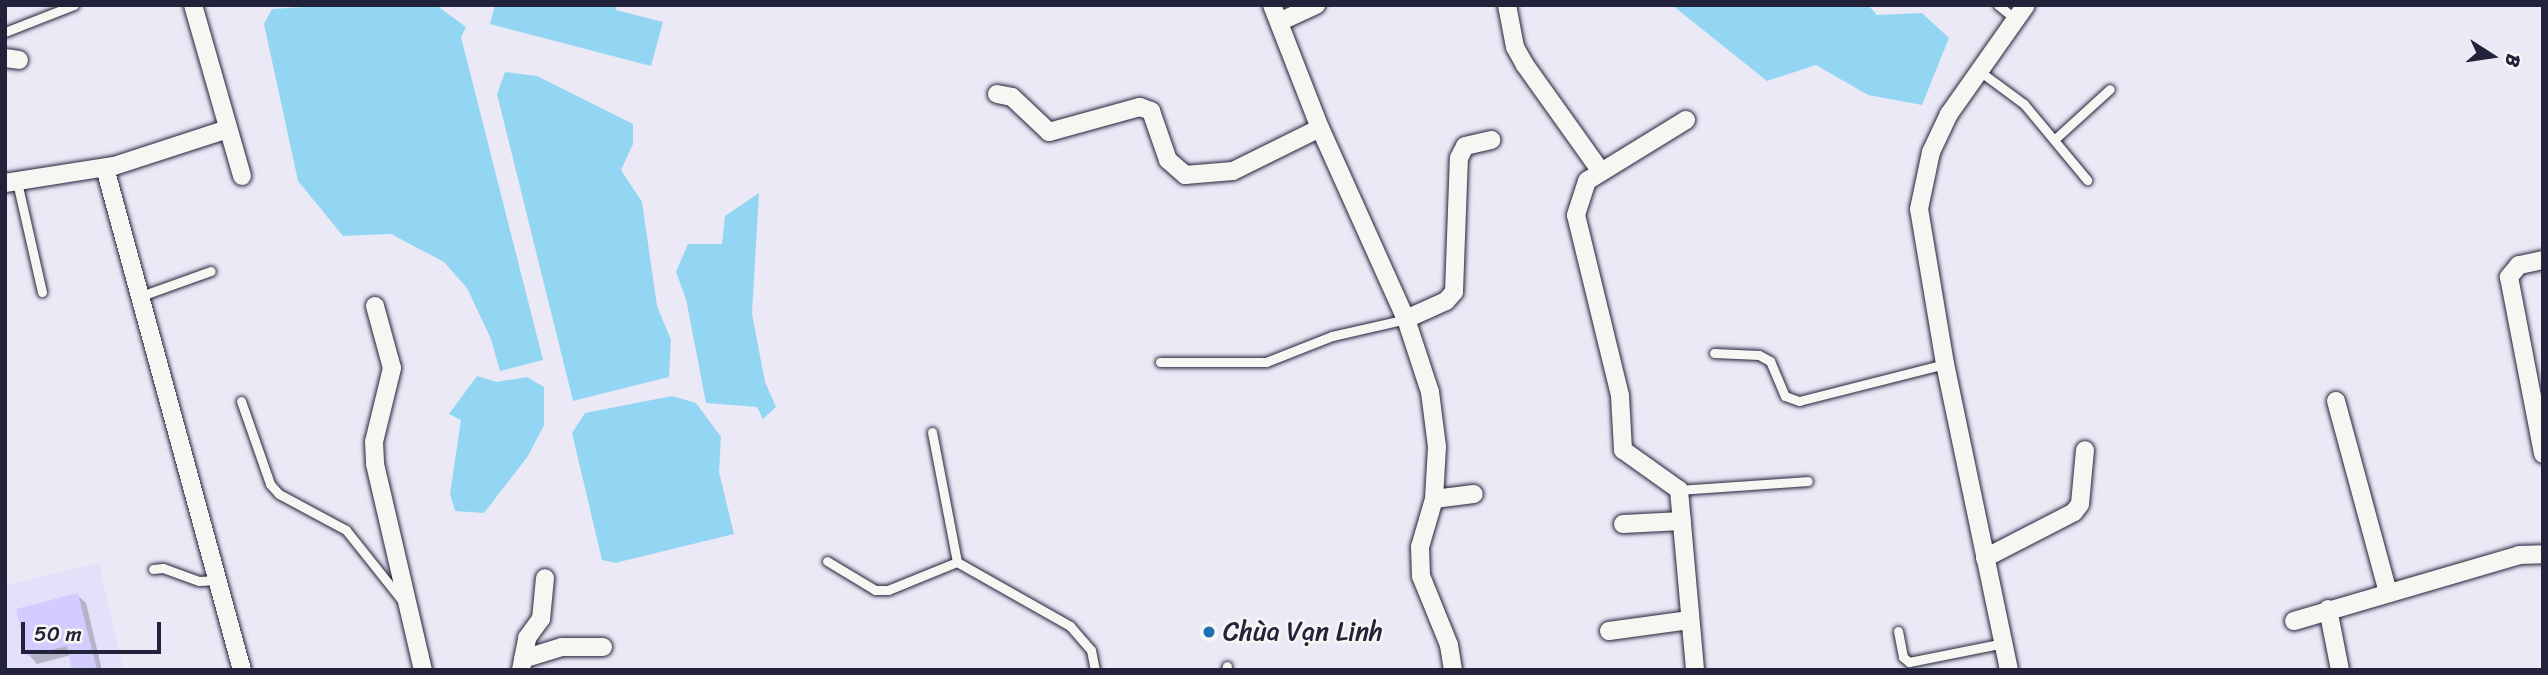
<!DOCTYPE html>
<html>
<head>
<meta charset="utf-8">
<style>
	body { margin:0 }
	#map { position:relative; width:2548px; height:675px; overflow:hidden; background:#ebe9f6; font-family:Sriracha,sans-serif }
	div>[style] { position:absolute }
	.built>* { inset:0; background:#e4e0f9 }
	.water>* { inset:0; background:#93d6f4 }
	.shadow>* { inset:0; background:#0003 }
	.building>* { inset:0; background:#d2ccff }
	.roads { filter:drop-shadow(0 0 2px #22223b) drop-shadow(0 0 2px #22223b) }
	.service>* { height:9px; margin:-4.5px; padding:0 4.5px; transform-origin:4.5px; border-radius:4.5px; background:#f6f6f2 }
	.minor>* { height:18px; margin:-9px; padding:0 9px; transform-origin:9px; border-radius:9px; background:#f6f6f2 }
	.dots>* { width:19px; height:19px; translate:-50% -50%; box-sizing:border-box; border:4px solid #f6f6f2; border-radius:50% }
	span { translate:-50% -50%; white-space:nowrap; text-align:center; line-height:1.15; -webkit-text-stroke:5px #f6f6f2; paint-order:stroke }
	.poi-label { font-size:26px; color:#22223b }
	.left { translate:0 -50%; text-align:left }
	.frame { position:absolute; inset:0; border:7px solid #22223b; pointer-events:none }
	.north { position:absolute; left:2457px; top:21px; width:70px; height:70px; -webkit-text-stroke:5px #f6f6f2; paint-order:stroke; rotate:102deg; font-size:19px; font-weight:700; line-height:28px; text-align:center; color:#22223b }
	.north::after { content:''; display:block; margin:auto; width:24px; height:32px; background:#22223b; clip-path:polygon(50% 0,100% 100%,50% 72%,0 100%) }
	.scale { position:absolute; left:21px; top:622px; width:140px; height:32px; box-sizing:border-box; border:4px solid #22223b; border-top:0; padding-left:9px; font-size:21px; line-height:24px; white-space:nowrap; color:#22223b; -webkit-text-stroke:5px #f6f6f2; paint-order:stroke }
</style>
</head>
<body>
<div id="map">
	<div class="built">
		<div style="clip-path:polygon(99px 563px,123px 670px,5px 670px,5px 585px)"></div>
	</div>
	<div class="water">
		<div style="clip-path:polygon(333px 5px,436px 5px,466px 27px,461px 37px,543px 360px,500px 371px,491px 339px,467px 288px,444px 262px,391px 234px,343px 236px,298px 181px,264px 24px,272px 9px)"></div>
		<div style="clip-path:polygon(495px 5px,616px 5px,616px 10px,663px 22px,651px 66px,490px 24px)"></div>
		<div style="clip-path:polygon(1672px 5px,1868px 5px,1877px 15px,1922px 13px,1949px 38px,1922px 105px,1868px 95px,1816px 65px,1767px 81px)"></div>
		<div style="clip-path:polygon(505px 72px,537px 76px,633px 124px,633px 144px,621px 170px,642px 202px,657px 306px,671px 340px,669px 377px,573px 401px,497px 94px)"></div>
		<div style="clip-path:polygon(759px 193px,752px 314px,765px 382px,776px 407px,763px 419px,757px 407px,706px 403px,686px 299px,676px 272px,688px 244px,722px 244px,725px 216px)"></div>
		<div style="clip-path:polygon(477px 376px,497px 382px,527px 377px,544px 387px,544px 425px,528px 456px,484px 513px,455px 511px,450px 494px,461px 420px,449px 414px)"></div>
		<div style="clip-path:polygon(672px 396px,696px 403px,721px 437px,719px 472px,734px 534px,615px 563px,602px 560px,572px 433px,585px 413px)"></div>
	</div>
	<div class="shadow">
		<div style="clip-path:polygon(77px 595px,86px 603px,102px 670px,74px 670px,71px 655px,37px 664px,29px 655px)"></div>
	</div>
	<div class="building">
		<div style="clip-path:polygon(78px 593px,97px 670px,72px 670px,67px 646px,27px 656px,16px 609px)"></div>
	</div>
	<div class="roads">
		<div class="service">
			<div style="left:1998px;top:5px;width:22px;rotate:39deg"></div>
			<div style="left:5px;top:32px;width:74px;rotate:-21.4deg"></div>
			<div style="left:1978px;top:70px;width:57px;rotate:36.5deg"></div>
			<div style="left:2024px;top:104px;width:99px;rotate:50.3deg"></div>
			<div style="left:2055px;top:139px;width:74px;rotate:-42.3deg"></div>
			<div style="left:17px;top:182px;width:113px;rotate:77.2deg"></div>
			<div style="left:141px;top:296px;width:74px;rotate:-19.7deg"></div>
			<div style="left:1714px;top:353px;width:45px;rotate:2.5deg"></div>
			<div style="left:1759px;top:355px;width:13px;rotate:29deg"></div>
			<div style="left:1770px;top:361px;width:38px;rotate:67deg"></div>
			<div style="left:1785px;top:396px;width:15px;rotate:20deg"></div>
			<div style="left:1799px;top:401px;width:151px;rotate:-14.2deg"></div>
			<div style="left:1160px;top:362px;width:106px"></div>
			<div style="left:1266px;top:362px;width:71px;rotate:-21.5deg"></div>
			<div style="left:1332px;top:336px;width:76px;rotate:-12.9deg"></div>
			<div style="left:241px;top:401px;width:88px;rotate:70.7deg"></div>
			<div style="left:270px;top:484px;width:13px;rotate:48deg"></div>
			<div style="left:279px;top:494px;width:76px;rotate:28.2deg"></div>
			<div style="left:346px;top:530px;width:93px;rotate:51.5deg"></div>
			<div style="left:932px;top:432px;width:132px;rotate:79.1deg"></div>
			<div style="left:957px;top:562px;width:130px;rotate:29.5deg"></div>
			<div style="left:1070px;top:626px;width:32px;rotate:49deg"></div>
			<div style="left:1091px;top:650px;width:20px;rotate:79deg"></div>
			<div style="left:1679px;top:490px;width:129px;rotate:-4deg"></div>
			<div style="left:827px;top:561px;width:56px;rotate:31.1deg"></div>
			<div style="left:875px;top:590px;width:13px"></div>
			<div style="left:888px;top:590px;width:74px;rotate:-22.1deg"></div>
			<div style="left:153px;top:569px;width:10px;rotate:-6deg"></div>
			<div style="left:163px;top:568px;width:38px;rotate:20deg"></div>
			<div style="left:199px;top:581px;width:20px;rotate:-3deg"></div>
			<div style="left:1898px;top:631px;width:26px;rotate:79deg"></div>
			<div style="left:1903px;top:657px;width:8px;rotate:40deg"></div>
			<div style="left:1909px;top:662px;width:97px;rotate:-11.3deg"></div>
			<div style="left:1226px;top:670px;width:4px;rotate:-76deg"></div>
		</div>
		<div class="minor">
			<div style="left:193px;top:5px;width:178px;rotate:74deg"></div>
			<div style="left:1272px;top:5px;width:132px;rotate:68.7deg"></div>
			<div style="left:1320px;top:128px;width:209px;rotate:65.8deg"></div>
			<div style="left:1406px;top:319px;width:77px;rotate:71.8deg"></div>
			<div style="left:1430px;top:392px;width:55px;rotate:82.7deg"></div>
			<div style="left:1437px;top:447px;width:52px;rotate:93.3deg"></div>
			<div style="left:1434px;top:499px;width:50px;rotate:106.3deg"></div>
			<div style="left:1420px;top:547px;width:29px;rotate:88deg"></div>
			<div style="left:1421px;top:576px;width:74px;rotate:67.9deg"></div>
			<div style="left:1449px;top:645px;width:25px;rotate:81deg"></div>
			<div style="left:1507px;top:5px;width:43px;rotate:79.2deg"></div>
			<div style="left:1515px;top:47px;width:21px;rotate:61deg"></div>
			<div style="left:1525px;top:65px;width:129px;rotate:54.5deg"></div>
			<div style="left:1279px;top:22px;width:41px;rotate:-24.7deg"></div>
			<div style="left:5px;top:58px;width:14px;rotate:8deg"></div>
			<div style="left:997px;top:94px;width:15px;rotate:11deg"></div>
			<div style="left:1012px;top:97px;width:51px;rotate:43.4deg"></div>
			<div style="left:1049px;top:132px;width:94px;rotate:-15.4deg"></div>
			<div style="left:1140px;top:107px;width:12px;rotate:20deg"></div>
			<div style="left:1151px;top:111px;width:52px;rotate:70.9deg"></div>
			<div style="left:1168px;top:160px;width:23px;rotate:41deg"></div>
			<div style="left:1185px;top:175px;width:48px;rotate:-4.8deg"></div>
			<div style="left:1233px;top:171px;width:97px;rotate:-26.3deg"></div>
			<div style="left:1686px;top:120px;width:116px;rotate:148.4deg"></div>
			<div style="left:1587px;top:181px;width:36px;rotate:108deg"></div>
			<div style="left:1576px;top:215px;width:186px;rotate:76.3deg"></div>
			<div style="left:1620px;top:396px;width:54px;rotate:86.8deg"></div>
			<div style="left:1623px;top:450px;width:69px;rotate:35.5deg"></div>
			<div style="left:1679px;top:490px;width:181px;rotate:84.9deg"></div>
			<div style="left:105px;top:168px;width:520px;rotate:74.74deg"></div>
			<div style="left:5px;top:183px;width:110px;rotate:-8.9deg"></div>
			<div style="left:114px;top:166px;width:120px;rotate:-18deg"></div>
			<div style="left:2543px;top:260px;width:25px;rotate:168deg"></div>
			<div style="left:2519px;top:265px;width:16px;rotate:130deg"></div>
			<div style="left:2509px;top:277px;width:180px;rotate:79.1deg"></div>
			<div style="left:375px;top:306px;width:64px;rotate:74.7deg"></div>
			<div style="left:392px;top:368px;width:76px;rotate:103.7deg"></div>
			<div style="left:374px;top:442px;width:22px;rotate:87deg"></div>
			<div style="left:375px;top:464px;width:212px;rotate:76.9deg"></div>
			<div style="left:1406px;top:319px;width:44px;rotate:-24.2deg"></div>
			<div style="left:1446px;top:301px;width:12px;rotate:-48deg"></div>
			<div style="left:1454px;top:292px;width:134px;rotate:-87.9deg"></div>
			<div style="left:1459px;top:158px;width:13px;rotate:-63deg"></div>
			<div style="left:1465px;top:146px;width:27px;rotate:-13deg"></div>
			<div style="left:2336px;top:401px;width:198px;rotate:74.8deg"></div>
			<div style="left:1434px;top:499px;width:40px;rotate:-7.1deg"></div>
			<div style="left:1623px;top:524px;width:59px;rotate:-2.9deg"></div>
			<div style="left:1985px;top:558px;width:100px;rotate:-27.3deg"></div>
			<div style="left:2074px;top:512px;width:10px;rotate:-53deg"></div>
			<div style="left:2080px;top:504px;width:54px;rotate:-84.7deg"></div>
			<div style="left:2328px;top:609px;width:62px;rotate:78.9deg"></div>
			<div style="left:2294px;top:621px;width:234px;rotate:-16.3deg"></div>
			<div style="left:2519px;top:555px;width:24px;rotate:-2deg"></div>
			<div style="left:1609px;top:631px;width:81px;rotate:-7.8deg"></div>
			<div style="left:523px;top:659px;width:41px;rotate:-17.1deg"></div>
			<div style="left:562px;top:647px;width:41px"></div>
			<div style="left:521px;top:670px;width:33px;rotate:-79deg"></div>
			<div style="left:527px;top:638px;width:24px;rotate:-54deg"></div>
			<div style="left:541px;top:619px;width:41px;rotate:-84.4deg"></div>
			<div style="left:2009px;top:670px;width:313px;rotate:-101.8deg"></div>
			<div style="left:1945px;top:364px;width:157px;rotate:-99.5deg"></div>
			<div style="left:1919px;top:209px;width:58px;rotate:-78.1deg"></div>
			<div style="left:1931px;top:152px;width:42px;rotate:-64.7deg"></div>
			<div style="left:1949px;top:114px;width:133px;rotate:-54.8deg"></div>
		</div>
	</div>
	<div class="dots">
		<div style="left:1209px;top:632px;background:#1f6fb2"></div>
	</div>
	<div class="poi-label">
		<span class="left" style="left:1223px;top:632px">Chùa Vạn Linh</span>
	</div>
	<div class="frame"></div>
	<div class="north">B</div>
	<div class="scale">50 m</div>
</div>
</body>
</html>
